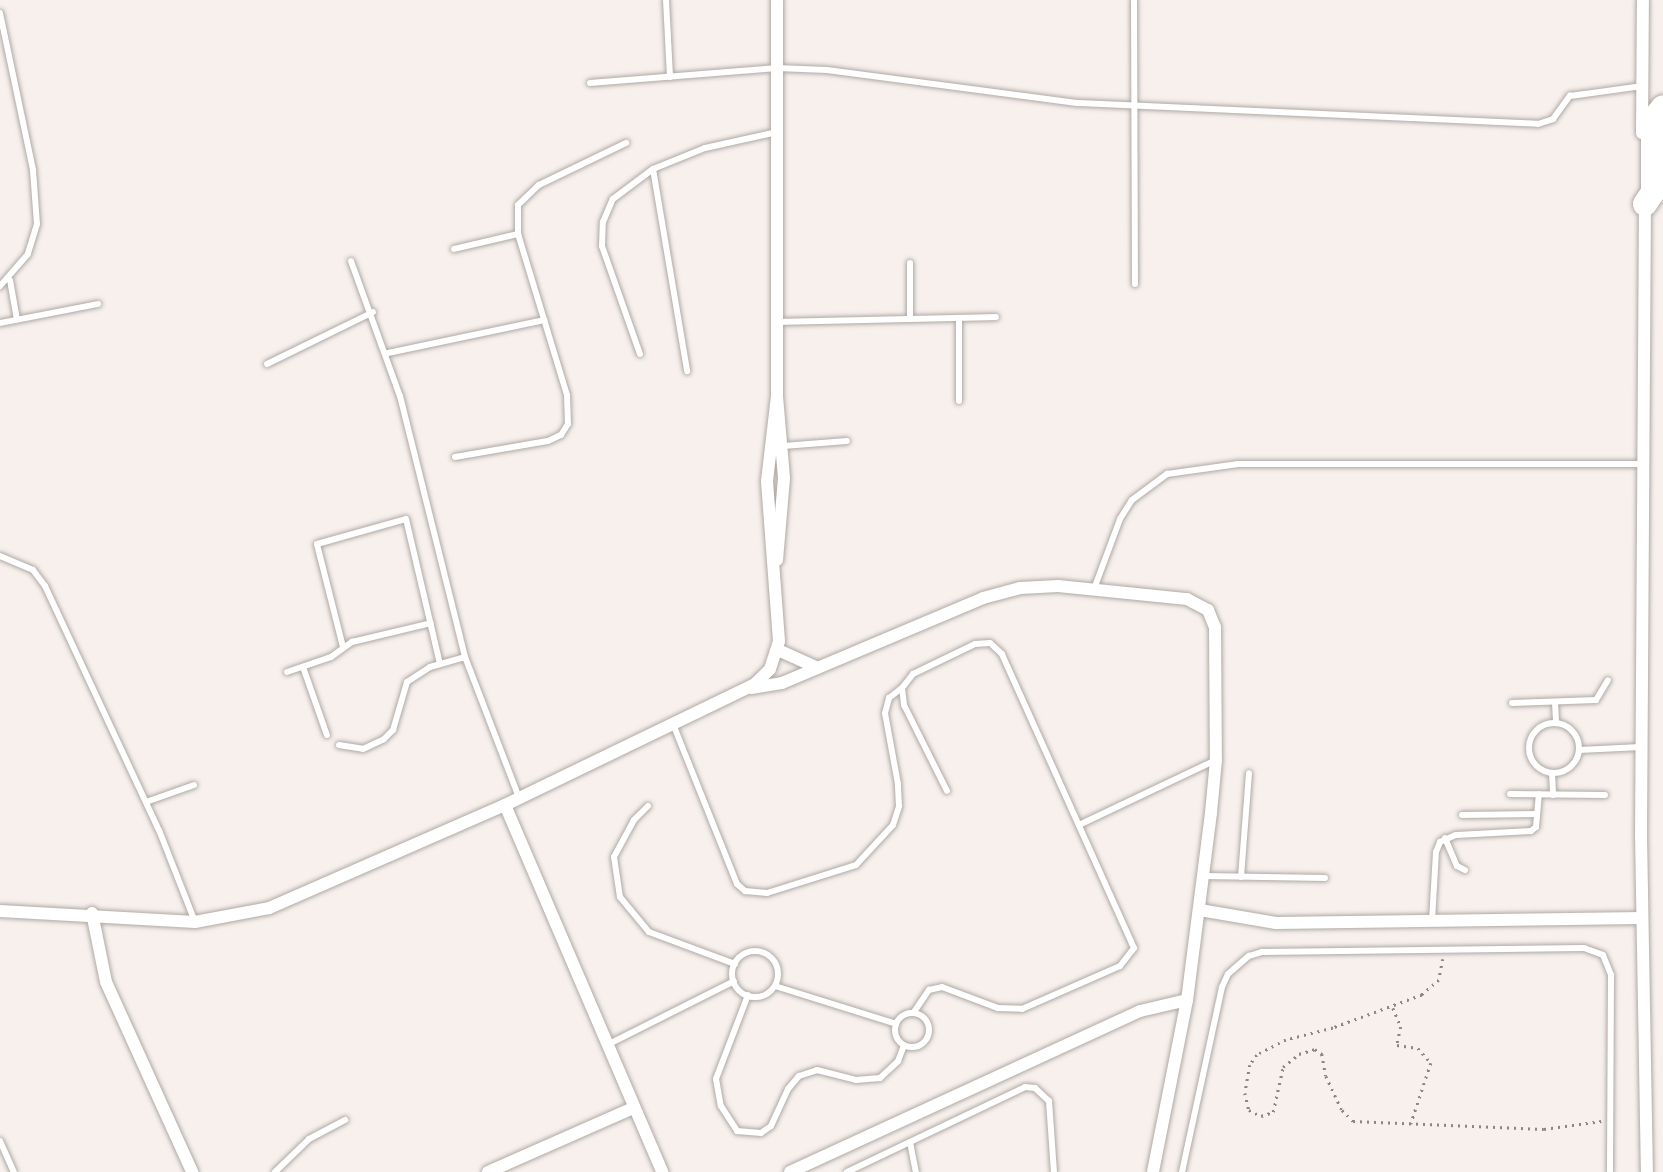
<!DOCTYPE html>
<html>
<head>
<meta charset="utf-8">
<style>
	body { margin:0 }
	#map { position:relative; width:1663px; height:1172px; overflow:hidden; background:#f7f0ec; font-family:Jost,sans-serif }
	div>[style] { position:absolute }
	.path>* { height:2.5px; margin-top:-1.25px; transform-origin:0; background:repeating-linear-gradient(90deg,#8b8683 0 2px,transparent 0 7px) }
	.roads { filter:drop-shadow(0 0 2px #afa9a5) drop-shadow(0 0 2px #afa9a5) }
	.lane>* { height:6px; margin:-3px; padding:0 3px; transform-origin:3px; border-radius:3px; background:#fff }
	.lane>.ring { margin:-3px; padding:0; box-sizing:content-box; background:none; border:6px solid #fff; border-radius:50% }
	.street>* { height:12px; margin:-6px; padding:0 6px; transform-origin:6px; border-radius:6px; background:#fff }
	.highway>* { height:24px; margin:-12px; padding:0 12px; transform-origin:12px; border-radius:12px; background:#fff }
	span { translate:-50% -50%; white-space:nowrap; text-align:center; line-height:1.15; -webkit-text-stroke:7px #f7f0ec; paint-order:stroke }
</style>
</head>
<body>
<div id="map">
	<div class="path">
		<div style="left:1443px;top:959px;width:21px;rotate:101deg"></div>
		<div style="left:1439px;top:980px;width:23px;rotate:139deg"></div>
		<div style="left:1422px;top:995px;width:95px;rotate:159.7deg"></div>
		<div style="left:1333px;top:1028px;width:49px;rotate:165.7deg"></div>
		<div style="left:1286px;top:1040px;width:33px;rotate:153deg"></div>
		<div style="left:1257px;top:1055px;width:12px;rotate:125deg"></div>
		<div style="left:1250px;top:1065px;width:28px;rotate:100deg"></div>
		<div style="left:1245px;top:1093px;width:17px;rotate:77deg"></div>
		<div style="left:1249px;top:1110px;width:13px;rotate:27deg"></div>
		<div style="left:1261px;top:1116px;width:13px;rotate:-18deg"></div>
		<div style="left:1273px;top:1112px;width:46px;rotate:-77.5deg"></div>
		<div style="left:1283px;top:1067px;width:21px;rotate:-39deg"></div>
		<div style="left:1299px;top:1054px;width:17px;rotate:-17deg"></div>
		<div style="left:1315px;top:1049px;width:9px;rotate:36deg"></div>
		<div style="left:1322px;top:1054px;width:22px;rotate:80deg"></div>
		<div style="left:1326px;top:1076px;width:38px;rotate:65deg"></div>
		<div style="left:1342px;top:1110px;width:16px;rotate:45deg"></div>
		<div style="left:1353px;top:1121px;width:191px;rotate:2.4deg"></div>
		<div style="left:1544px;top:1129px;width:58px;rotate:-8deg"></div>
		<div style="left:1393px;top:1008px;width:21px;rotate:67deg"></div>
		<div style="left:1401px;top:1027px;width:18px;rotate:103deg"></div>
		<div style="left:1397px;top:1045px;width:21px;rotate:8deg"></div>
		<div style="left:1418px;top:1048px;width:20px;rotate:49deg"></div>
		<div style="left:1431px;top:1063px;width:64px;rotate:108.2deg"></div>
	</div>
	<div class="roads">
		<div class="lane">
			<div style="left:666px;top:0;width:77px;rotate:87deg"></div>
			<div style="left:1134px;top:0;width:284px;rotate:89.8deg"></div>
			<div style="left:0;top:13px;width:160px;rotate:78.1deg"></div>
			<div style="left:33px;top:170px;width:54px;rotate:85.8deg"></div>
			<div style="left:37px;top:224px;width:31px;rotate:107deg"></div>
			<div style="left:28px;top:254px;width:43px;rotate:131.2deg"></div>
			<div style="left:590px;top:83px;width:188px;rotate:-4.6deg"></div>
			<div style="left:777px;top:68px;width:50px;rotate:2.3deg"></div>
			<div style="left:827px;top:70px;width:254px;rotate:7.5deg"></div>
			<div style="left:1079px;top:103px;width:459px;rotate:2.6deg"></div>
			<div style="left:1538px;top:124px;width:16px;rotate:-18deg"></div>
			<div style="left:1553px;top:119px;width:29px;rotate:-54deg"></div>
			<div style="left:1570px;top:96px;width:73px;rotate:-7.9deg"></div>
			<div style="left:653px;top:169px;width:205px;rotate:80.4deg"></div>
			<div style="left:454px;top:249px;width:66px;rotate:-13.2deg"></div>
			<div style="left:351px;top:261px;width:144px;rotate:70.1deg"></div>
			<div style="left:400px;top:396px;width:269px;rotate:76deg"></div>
			<div style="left:465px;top:657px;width:151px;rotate:69deg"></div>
			<div style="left:10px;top:280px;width:40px;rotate:80deg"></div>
			<div style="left:959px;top:318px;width:83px;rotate:90deg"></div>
			<div style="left:910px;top:319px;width:56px;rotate:-90deg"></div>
			<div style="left:778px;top:322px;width:218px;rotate:-1.3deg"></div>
			<div style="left:0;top:323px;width:100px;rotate:-11deg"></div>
			<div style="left:388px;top:353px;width:160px;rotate:-11.9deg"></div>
			<div style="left:640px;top:354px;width:114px;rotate:-109.4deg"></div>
			<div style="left:602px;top:246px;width:24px;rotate:-88deg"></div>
			<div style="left:603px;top:222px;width:25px;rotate:-67deg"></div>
			<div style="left:613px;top:199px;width:50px;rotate:-36.9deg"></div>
			<div style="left:653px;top:169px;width:56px;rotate:-22deg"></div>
			<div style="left:705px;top:148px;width:74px;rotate:-12.5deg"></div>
			<div style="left:267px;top:364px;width:118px;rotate:-26.1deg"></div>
			<div style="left:783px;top:446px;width:64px;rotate:-4.5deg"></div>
			<div style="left:455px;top:457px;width:94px;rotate:-9.8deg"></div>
			<div style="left:548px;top:441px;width:14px;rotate:-25deg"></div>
			<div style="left:561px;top:435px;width:13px;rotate:-58deg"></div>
			<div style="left:568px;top:424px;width:29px;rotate:-92deg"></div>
			<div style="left:567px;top:395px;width:168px;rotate:-106.9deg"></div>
			<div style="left:518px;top:234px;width:29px;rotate:-90deg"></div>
			<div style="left:518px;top:205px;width:29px;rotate:-44deg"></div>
			<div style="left:539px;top:185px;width:97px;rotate:-25.8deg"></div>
			<div style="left:0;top:556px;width:36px;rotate:23deg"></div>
			<div style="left:33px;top:570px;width:20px;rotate:53deg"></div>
			<div style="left:45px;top:586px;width:269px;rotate:65deg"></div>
			<div style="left:159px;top:830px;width:99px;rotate:68.6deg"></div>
			<div style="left:1094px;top:589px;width:75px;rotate:-69.6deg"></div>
			<div style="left:1120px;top:519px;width:22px;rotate:-58deg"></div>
			<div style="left:1132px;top:500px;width:44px;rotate:-36.6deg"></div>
			<div style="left:1167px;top:474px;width:72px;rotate:-8deg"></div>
			<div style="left:1238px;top:464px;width:406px"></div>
			<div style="left:343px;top:647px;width:106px;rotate:-104.2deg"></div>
			<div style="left:317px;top:544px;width:92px;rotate:-15.7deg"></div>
			<div style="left:406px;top:519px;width:149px;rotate:76.8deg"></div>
			<div style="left:303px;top:667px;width:72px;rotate:70.6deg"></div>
			<div style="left:287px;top:672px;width:46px;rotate:-18.8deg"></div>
			<div style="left:331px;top:657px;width:26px;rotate:-36deg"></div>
			<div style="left:352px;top:642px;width:81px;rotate:-13.5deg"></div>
			<div style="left:1555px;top:702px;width:21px;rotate:87deg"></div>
			<div style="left:1512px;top:703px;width:84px;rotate:-2deg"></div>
			<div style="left:1596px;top:700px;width:23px;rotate:-59deg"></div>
			<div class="ring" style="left:1529px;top:723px;width:44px;height:44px"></div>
			<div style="left:673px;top:724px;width:172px;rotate:68.2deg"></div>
			<div style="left:737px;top:884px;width:11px;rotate:41deg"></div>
			<div style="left:745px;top:891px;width:22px;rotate:5deg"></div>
			<div style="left:767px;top:893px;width:93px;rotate:-17.5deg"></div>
			<div style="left:856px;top:865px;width:54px;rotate:-47.2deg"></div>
			<div style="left:893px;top:825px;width:20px;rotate:-72deg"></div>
			<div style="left:899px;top:806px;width:22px;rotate:-93deg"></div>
			<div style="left:898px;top:784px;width:72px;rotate:-100.4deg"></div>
			<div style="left:885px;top:713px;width:16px;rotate:-75deg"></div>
			<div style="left:889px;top:698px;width:16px;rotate:-38deg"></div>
			<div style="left:339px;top:745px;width:24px;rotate:9deg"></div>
			<div style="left:363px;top:749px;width:23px;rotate:-25deg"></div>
			<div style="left:384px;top:739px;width:13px;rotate:-45deg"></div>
			<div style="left:393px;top:730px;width:50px;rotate:-73.7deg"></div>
			<div style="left:407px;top:682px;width:27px;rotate:-33deg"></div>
			<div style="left:430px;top:667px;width:36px;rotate:-16deg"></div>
			<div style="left:1579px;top:750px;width:62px;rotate:-2.8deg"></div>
			<div style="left:1552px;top:773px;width:22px;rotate:87deg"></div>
			<div style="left:1510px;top:794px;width:95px;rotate:0.6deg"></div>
			<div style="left:146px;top:802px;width:51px;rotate:-19.5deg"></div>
			<div style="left:648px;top:806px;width:20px;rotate:135deg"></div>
			<div style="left:634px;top:820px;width:42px;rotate:118.4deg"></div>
			<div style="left:614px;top:857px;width:40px;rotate:81.5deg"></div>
			<div style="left:620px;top:897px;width:45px;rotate:50.4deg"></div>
			<div style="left:649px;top:932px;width:92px;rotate:20.4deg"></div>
			<div style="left:1462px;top:815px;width:75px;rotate:-0.8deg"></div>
			<div style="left:1079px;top:825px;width:152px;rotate:-25.4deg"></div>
			<div style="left:1445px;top:838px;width:30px;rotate:67deg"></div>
			<div style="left:1457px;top:866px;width:9px;rotate:27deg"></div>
			<div style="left:1204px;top:876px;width:121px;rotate:0.9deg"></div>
			<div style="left:1241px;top:877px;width:104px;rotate:-85.6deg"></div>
			<div style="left:1432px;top:921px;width:69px;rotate:-86.7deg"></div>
			<div style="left:1436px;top:852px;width:11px;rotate:-68deg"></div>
			<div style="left:1440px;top:842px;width:17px;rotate:-24deg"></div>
			<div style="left:1456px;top:835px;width:75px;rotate:-3.1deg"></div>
			<div style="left:1531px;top:831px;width:6px;rotate:-39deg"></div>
			<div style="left:1536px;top:827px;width:33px;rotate:-85deg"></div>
			<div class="ring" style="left:732px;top:951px;width:40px;height:40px"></div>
			<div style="left:775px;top:986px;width:127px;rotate:17.4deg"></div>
			<div style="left:748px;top:995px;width:90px;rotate:110.9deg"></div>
			<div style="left:716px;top:1079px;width:27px;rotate:80deg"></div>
			<div style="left:721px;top:1106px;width:30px;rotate:57deg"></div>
			<div style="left:737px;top:1131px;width:24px;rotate:5deg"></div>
			<div style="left:761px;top:1133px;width:12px;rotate:-35deg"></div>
			<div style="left:771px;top:1126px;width:41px;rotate:-65.3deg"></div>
			<div style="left:788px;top:1089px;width:17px;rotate:-50deg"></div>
			<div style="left:799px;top:1076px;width:19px;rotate:-18deg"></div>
			<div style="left:817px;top:1070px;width:40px;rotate:14.4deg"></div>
			<div style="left:856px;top:1080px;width:24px;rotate:-5deg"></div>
			<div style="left:880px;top:1078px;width:25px;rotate:-43deg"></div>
			<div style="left:898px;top:1061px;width:17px;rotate:-69deg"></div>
			<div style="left:914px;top:1012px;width:27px;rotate:-56deg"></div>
			<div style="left:929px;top:990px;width:13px;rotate:-13deg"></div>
			<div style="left:942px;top:987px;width:60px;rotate:20.6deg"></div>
			<div style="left:998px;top:1008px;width:24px;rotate:2deg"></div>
			<div style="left:1022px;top:1009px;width:107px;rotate:-23.7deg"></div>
			<div style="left:1120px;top:966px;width:23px;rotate:-52deg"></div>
			<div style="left:1134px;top:948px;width:322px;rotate:-114.2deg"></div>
			<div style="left:1002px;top:654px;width:16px;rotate:-137deg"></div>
			<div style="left:990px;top:643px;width:15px;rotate:176deg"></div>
			<div style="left:975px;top:644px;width:69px;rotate:154.2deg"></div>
			<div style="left:913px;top:674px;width:18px;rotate:128deg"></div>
			<div style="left:902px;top:688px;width:17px;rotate:83deg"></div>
			<div style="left:904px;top:705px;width:96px;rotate:63.4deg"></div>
			<div class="ring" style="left:895px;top:1013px;width:28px;height:28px"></div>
			<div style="left:607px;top:1045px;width:142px;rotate:-26.7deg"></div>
			<div style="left:0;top:1141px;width:34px;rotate:66deg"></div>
			<div style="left:910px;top:1142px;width:31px;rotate:79deg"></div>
			<div style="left:275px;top:1172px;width:47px;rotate:-44.1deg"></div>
			<div style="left:309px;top:1139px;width:41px;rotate:-27.8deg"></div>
			<div style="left:847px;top:1172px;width:197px;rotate:-25.5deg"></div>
			<div style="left:1025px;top:1087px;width:10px;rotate:6deg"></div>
			<div style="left:1035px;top:1088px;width:19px;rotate:43deg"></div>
			<div style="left:1049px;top:1101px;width:71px;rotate:86deg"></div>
			<div style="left:1182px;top:1172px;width:189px;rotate:-77.8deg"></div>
			<div style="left:1222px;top:987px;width:14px;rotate:-65deg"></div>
			<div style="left:1228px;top:974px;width:28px;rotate:-41deg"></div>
			<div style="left:1249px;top:956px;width:14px;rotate:-17deg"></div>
			<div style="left:1262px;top:952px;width:322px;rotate:-0.7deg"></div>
			<div style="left:1584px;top:948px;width:20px;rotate:20deg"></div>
			<div style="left:1603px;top:955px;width:22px;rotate:68deg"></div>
			<div style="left:1611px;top:975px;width:197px;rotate:90.3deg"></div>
		</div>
		<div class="street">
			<div style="left:1642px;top:133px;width:133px;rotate:-89.6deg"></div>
			<div style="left:1645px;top:200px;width:634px;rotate:90.36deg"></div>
			<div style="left:1641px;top:834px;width:338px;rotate:89deg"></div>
			<div style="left:777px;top:560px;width:82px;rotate:-85.1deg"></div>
			<div style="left:784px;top:478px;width:82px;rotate:-94.9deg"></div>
			<div style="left:777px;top:396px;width:396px;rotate:-90deg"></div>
			<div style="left:778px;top:650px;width:42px;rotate:24.1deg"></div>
			<div style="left:751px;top:688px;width:31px;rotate:-9deg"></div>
			<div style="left:782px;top:683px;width:218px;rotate:-22.9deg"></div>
			<div style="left:983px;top:598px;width:38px;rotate:-15deg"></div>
			<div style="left:1020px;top:588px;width:38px;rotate:-3deg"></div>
			<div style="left:1058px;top:586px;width:130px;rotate:5.8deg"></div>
			<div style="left:1187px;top:599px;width:24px;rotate:28deg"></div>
			<div style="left:1208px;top:610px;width:18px;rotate:68deg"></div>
			<div style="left:1215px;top:627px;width:133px;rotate:89.6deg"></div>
			<div style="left:1216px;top:760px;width:53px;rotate:95.4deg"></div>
			<div style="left:1211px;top:813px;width:189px;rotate:97.3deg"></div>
			<div style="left:1187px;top:1000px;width:175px;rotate:101.2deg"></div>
			<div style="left:505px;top:805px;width:399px;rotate:66.8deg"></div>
			<div style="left:1200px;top:910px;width:77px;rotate:9.7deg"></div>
			<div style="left:1276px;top:923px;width:366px;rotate:-0.8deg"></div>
			<div style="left:0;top:911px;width:195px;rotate:3.2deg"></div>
			<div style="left:195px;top:922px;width:75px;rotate:-10.7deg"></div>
			<div style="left:269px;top:908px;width:257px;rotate:-23.6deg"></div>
			<div style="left:505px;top:805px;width:278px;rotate:-25.8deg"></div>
			<div style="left:755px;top:684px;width:21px;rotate:-45deg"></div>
			<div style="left:770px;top:669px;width:29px;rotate:-72deg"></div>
			<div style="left:779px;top:641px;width:160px;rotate:-94.3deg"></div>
			<div style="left:767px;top:481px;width:86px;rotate:-83.3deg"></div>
			<div style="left:92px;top:913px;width:70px;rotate:78.5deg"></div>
			<div style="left:106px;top:982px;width:209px;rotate:65.6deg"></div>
			<div style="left:488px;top:1172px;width:158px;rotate:-23.8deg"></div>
			<div style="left:790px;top:1172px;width:385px;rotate:-24.7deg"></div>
			<div style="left:1140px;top:1011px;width:48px;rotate:-13.2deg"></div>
		</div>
		<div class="highway">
			<div style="left:1645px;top:204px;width:14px;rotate:-56deg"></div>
			<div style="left:1653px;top:192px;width:72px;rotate:-90deg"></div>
			<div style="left:1653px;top:120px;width:16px;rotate:-52deg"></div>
		</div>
	</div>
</div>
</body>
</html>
